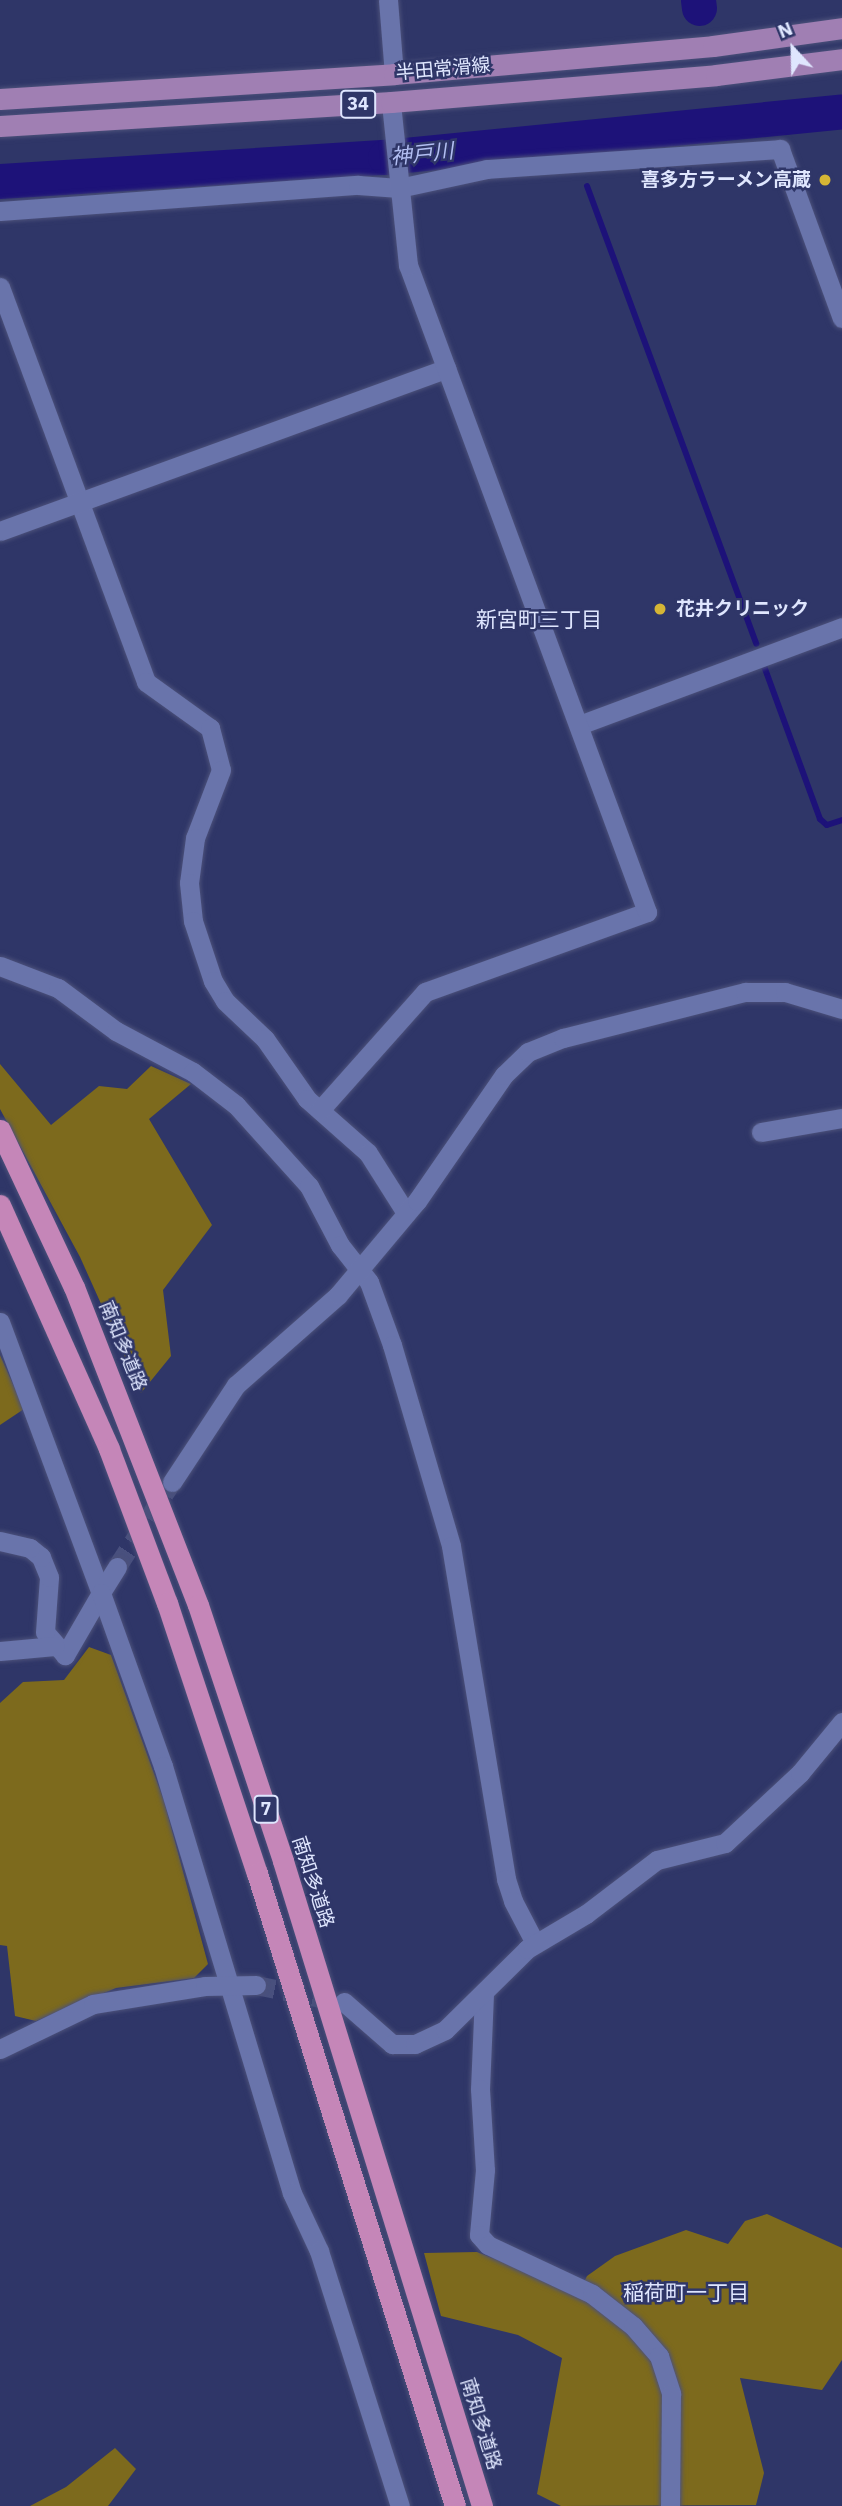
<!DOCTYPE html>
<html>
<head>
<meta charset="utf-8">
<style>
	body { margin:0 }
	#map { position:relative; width:842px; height:2506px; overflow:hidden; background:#2f3668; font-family:"IBM Plex Sans","Noto Sans JP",sans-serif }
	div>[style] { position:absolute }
	.forest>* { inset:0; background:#7d6a1d }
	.stream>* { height:6px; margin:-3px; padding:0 3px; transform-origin:3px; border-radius:3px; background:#1d1279 }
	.river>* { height:35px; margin:-17.5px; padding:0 17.5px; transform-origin:17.5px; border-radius:17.5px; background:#1d1279 }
	.street-tunnel>* { height:19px; margin-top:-9.5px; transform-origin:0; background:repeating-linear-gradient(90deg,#49507e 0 19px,transparent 0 29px) }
	.roads { filter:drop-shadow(0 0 2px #4c517a) drop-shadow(0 0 2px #4c517a) }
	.street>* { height:19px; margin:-9.5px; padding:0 9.5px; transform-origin:9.5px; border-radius:9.5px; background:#6974ab }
	.primary>* { height:21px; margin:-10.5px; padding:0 10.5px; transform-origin:10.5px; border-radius:10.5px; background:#a07fb3 }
	.highway>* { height:21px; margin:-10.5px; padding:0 10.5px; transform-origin:10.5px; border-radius:10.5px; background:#c586b8 }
	.dots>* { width:19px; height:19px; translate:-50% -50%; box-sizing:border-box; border:4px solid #2f3668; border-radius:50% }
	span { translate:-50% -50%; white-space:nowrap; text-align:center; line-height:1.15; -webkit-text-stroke:5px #2f3668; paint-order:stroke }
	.shield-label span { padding:2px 5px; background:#2f3668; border:2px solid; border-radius:5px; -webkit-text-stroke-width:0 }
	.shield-label { font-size:18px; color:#dfe6fe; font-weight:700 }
	.street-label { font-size:19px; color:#dfe6fe }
	.poi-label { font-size:19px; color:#dfe6fe; font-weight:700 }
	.right { translate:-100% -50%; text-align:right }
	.left { translate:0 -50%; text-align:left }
	.water-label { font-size:21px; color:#b2bef2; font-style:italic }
	.neighbourhood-label { font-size:21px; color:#dfe6fe }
	.north { position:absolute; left:758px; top:14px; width:70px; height:70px; -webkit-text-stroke:5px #2f3668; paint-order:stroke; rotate:338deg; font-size:19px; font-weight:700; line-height:28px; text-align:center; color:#dfe6fe }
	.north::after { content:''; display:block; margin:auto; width:24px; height:32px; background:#dfe6fe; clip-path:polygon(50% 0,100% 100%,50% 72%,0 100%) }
</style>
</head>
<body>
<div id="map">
	<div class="forest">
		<div style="clip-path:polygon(0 1064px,51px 1125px,99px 1086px,127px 1089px,151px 1066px,191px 1084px,149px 1119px,212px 1225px,163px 1290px,171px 1356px,141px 1393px,80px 1257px,0 1109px)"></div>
		<div style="clip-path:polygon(0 1355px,24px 1409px,0 1425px)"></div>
		<div style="clip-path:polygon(89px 1647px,111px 1655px,164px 1801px,208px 1964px,194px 1978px,116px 1988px,36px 2021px,15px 2016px,7px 1946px,0 1945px,0 1703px,23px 1682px,64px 1680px)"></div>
		<div style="clip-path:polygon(767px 2214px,842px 2248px,842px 2360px,822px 2390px,740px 2378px,764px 2473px,756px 2505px,561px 2506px,537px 2494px,562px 2358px,518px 2335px,441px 2316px,424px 2253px,477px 2252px,579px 2292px,587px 2276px,615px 2256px,686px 2230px,728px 2244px,745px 2221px)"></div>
		<div style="clip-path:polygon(115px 2448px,136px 2469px,108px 2506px,30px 2506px,66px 2487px)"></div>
	</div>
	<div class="stream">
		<div style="left:587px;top:186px;width:488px;rotate:69.7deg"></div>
		<div style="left:764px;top:666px;width:163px;rotate:69.9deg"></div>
		<div style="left:820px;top:819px;width:9px;rotate:41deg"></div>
		<div style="left:827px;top:825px;width:16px;rotate:-18deg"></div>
	</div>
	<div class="river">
		<div style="left:698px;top:0;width:8px;rotate:83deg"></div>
		<div style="left:0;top:181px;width:386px;rotate:-3.6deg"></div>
		<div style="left:385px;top:157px;width:459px;rotate:-5.7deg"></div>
	</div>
	<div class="street-tunnel">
		<div style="left:117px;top:1567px;width:101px;rotate:-57.1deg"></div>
		<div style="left:256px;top:1985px;width:83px;rotate:11.2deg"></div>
	</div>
	<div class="roads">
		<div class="street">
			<div style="left:388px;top:0;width:74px;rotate:85.4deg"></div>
			<div style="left:0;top:211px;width:359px;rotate:-4.2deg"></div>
			<div style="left:358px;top:185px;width:41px;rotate:4.2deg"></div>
			<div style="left:399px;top:188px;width:90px;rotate:-12.2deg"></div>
			<div style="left:487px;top:169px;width:294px;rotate:-3.9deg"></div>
			<div style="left:780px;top:149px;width:180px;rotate:69.9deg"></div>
			<div style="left:0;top:287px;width:421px;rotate:69.7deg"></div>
			<div style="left:146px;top:682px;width:79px;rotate:35.7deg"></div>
			<div style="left:210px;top:728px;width:43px;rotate:75.3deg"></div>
			<div style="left:221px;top:770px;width:73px;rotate:110.9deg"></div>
			<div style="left:195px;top:838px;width:45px;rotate:97.6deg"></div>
			<div style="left:189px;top:883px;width:38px;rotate:84deg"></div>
			<div style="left:193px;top:921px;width:63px;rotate:71.6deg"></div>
			<div style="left:213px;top:981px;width:23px;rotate:59deg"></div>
			<div style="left:225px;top:1001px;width:55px;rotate:43.5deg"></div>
			<div style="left:265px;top:1039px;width:73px;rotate:55deg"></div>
			<div style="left:307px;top:1099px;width:81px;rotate:41.5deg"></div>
			<div style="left:368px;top:1153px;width:71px;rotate:57.7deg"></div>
			<div style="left:0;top:531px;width:475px;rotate:-20deg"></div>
			<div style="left:579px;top:725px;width:281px;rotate:-20.4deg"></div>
			<div style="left:0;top:966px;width:62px;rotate:20.8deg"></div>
			<div style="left:58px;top:988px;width:72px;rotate:36.6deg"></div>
			<div style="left:116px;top:1031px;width:87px;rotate:28deg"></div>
			<div style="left:193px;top:1072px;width:54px;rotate:37.5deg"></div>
			<div style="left:236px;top:1105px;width:109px;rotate:48deg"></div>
			<div style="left:309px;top:1186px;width:67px;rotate:62.3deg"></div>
			<div style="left:340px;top:1245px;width:47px;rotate:51.9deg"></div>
			<div style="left:369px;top:1282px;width:67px;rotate:69.9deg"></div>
			<div style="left:392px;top:1345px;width:209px;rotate:73.6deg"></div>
			<div style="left:451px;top:1546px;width:338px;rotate:80.6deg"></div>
			<div style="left:506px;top:1879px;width:23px;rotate:72deg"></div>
			<div style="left:513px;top:1901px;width:47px;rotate:62.4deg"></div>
			<div style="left:320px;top:1110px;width:158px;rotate:-48.3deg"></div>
			<div style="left:425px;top:992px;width:236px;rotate:-19.8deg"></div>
			<div style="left:647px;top:912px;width:690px;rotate:-110.27deg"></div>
			<div style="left:408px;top:265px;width:164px;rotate:-96deg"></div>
			<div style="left:761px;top:1132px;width:82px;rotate:-9.8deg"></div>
			<div style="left:0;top:1322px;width:289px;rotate:69.6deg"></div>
			<div style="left:101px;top:1593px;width:72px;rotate:120.1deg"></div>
			<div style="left:65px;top:1655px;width:30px;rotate:-131deg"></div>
			<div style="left:45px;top:1632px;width:55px;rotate:-85.8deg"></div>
			<div style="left:49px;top:1577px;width:22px;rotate:-112deg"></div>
			<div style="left:41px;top:1557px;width:14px;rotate:-141deg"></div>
			<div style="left:30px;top:1548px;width:31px;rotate:-167deg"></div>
			<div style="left:172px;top:1482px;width:116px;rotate:-56.6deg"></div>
			<div style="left:236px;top:1385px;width:136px;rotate:-41.4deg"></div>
			<div style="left:338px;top:1295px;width:123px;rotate:-50deg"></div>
			<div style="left:417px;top:1201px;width:153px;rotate:-55.4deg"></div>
			<div style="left:504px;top:1075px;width:33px;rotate:-44deg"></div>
			<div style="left:528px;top:1052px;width:38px;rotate:-22deg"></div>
			<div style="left:563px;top:1038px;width:188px;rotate:-14.2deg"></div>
			<div style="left:745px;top:992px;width:40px"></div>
			<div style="left:785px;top:992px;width:59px;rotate:16.6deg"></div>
			<div style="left:117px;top:1567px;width:31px;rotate:122deg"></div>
			<div style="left:101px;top:1593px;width:184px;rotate:70.3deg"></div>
			<div style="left:163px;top:1766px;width:446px;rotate:73.2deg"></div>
			<div style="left:292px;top:2193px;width:64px;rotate:65deg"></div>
			<div style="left:319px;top:2251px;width:268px;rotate:72.4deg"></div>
			<div style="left:0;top:1651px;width:55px;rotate:-5.2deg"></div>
			<div style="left:484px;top:1994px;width:95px;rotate:92.4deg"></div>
			<div style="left:480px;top:2089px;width:81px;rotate:86.5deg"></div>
			<div style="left:485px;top:2170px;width:65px;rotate:95.3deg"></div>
			<div style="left:479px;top:2235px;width:13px;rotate:48deg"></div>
			<div style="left:488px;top:2245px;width:115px;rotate:25.2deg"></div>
			<div style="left:592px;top:2294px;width:52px;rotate:38deg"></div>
			<div style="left:633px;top:2326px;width:40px;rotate:49deg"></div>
			<div style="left:659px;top:2356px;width:40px;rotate:72deg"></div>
			<div style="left:671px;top:2394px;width:112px;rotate:90.5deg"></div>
			<div style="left:344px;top:2002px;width:64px;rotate:41.2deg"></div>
			<div style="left:392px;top:2044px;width:23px"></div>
			<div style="left:415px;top:2044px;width:33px;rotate:-25deg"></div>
			<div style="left:445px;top:2030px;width:115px;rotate:-44.6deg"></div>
			<div style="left:527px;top:1949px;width:69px;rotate:-30.7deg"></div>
			<div style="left:586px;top:1914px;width:89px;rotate:-37.3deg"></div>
			<div style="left:657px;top:1860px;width:70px;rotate:-14deg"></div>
			<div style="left:725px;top:1843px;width:103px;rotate:-43deg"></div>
			<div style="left:800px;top:1773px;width:66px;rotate:-50.5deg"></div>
			<div style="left:0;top:2049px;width:103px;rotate:-25.8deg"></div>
			<div style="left:93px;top:2004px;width:113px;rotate:-9.1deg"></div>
			<div style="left:205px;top:1986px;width:51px;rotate:-1.1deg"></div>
		</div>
		<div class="primary">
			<div style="left:0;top:99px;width:395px;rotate:-3.6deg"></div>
			<div style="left:394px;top:74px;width:320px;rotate:-5deg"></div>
			<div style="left:713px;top:46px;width:130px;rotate:-7.9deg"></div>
			<div style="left:0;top:126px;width:392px;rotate:-3.5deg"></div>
			<div style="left:391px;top:102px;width:326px;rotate:-4.7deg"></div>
			<div style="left:716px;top:75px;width:127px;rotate:-7.2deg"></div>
		</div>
		<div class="highway">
			<div style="left:0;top:1130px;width:174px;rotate:64.8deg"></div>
			<div style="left:74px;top:1287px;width:341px;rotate:68.7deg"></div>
			<div style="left:198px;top:1605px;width:270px;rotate:71.6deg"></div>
			<div style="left:283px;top:1861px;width:675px;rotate:72.85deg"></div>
			<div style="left:0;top:1205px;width:267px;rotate:65.9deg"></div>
			<div style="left:109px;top:1449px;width:165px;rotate:69.4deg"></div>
			<div style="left:167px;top:1603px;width:285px;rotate:71.6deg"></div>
			<div style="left:257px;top:1873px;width:663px;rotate:72.63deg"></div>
		</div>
	</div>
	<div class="dots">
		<div style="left:825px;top:180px;background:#d5b535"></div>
		<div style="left:660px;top:609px;background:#d5b535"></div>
	</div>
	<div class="shield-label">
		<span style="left:358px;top:104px">34</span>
		<span style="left:266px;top:1809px">7</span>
	</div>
	<div class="street-label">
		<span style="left:443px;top:69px;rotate:-5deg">半田常滑線</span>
		<span style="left:123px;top:1346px;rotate:68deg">南知多道路</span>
		<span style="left:313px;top:1882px;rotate:72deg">南知多道路</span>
		<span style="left:481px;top:2424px;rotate:73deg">南知多道路</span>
	</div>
	<div class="poi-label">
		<span class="right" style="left:811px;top:180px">喜多方ラーメン高蔵</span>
		<span class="left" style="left:676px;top:609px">花井クリニック</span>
	</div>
	<div class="water-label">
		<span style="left:422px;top:153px;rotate:-6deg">神戸川</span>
	</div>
	<div class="neighbourhood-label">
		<span style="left:539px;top:619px">新宮町三丁目</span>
		<span style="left:686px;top:2292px">稲荷町一丁目</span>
	</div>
	<div class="north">N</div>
</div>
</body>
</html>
